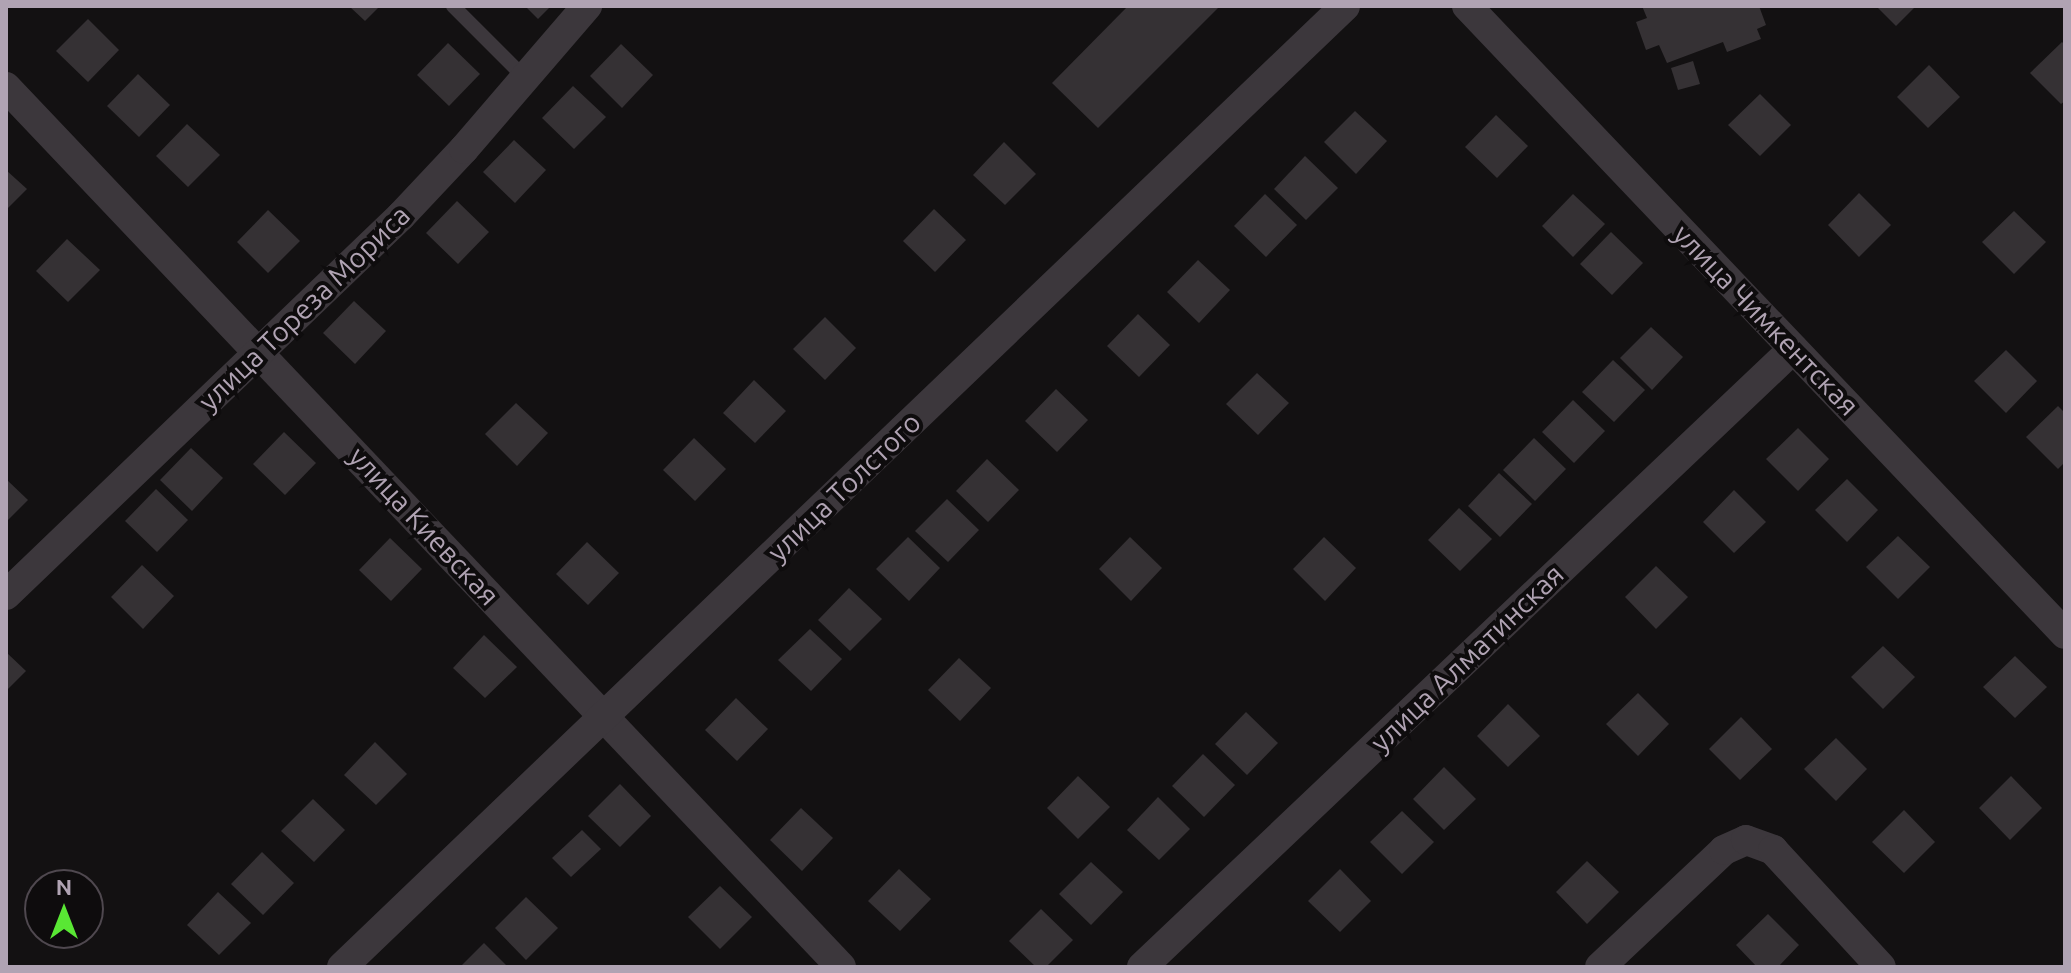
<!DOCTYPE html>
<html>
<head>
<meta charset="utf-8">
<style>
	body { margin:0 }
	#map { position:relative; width:2071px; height:973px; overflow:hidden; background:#131112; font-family:Ubuntu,sans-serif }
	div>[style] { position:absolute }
	.building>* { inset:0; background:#353134 }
	.lane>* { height:14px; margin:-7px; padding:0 7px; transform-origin:7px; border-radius:7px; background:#3c373c }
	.street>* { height:30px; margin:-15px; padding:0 15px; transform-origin:15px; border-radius:15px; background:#3c373c }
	span { translate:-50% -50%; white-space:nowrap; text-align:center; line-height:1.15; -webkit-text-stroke:8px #0e0c0d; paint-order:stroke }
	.street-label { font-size:28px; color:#b0a3b3 }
	.frame { position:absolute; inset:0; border:8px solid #b0a3b3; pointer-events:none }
	.north { position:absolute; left:24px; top:869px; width:80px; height:80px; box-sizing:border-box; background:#0e0c0d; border:2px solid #4f484f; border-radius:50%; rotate:0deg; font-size:22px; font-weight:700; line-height:32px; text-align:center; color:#b0a3b3 }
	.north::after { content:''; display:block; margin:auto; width:28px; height:36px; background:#59e734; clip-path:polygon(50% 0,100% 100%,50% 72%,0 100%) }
</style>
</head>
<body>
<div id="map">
	<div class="building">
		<div style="clip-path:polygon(349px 6px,380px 6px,365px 21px)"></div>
		<div style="clip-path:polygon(525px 6px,551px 6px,538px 19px)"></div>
		<div style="clip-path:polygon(1128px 6px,1220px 6px,1098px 128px,1052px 83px)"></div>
		<div style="clip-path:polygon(1642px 6px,1759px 6px,1766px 25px,1757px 29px,1761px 39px,1727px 52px,1723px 42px,1667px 63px,1659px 45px,1646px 50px,1636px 22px,1647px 18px)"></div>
		<div style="clip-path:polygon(1876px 6px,1916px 6px,1896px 26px)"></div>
		<div style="clip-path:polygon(88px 19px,119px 50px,88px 82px,56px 51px)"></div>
		<div style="clip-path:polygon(2062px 42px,2065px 45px,2065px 101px,2061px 104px,2030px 73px)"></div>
		<div style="clip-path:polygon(448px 43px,480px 74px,449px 106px,417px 75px)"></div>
		<div style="clip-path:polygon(621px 44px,653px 75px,622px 108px,590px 76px)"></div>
		<div style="clip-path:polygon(1693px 61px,1700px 84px,1678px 90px,1671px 68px)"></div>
		<div style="clip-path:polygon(1929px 65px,1960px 97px,1928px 128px,1897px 97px)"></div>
		<div style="clip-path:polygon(138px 74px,170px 105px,139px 137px,107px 106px)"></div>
		<div style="clip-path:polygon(573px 86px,606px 117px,574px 149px,542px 118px)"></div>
		<div style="clip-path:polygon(1760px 94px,1791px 125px,1760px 156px,1728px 125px)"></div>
		<div style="clip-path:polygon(1355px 111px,1387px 141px,1356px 174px,1324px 142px)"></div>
		<div style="clip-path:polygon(1496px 115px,1528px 146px,1497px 178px,1465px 147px)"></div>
		<div style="clip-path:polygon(187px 124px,220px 155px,188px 187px,156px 156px)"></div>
		<div style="clip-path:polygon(514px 140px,546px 170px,515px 203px,483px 172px)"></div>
		<div style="clip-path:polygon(1004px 142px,1036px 174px,1005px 205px,973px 175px)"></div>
		<div style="clip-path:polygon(1305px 156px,1338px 188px,1306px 220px,1274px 189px)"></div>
		<div style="clip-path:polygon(6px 170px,27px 189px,6px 210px)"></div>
		<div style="clip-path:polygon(1859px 193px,1891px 225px,1859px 257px,1828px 225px)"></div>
		<div style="clip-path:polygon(1265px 194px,1297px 225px,1266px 257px,1234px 226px)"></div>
		<div style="clip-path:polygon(1573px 194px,1605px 224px,1573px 257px,1542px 226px)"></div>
		<div style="clip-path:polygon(457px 201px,489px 232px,458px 264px,426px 233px)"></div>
		<div style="clip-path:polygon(934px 209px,966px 240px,935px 272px,903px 241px)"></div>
		<div style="clip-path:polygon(268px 210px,300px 241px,268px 273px,237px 242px)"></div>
		<div style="clip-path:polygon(2014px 211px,2046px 242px,2014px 274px,1982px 242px)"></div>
		<div style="clip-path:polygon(1611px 232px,1643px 263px,1612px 295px,1580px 264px)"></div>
		<div style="clip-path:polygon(67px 239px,100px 270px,68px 302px,36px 271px)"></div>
		<div style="clip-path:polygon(1198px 260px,1230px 290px,1199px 323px,1167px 292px)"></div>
		<div style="clip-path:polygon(354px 301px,386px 331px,355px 364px,323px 333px)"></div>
		<div style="clip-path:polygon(1138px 314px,1170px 345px,1139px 377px,1107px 346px)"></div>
		<div style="clip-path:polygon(825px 317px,856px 348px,825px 380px,793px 349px)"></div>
		<div style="clip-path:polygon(1651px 327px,1683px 357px,1652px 390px,1620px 358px)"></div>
		<div style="clip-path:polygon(2006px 350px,2037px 381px,2006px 413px,1974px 381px)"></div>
		<div style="clip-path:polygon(1613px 360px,1645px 390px,1614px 422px,1582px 392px)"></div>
		<div style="clip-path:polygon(1257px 373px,1289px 403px,1258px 435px,1226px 404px)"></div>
		<div style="clip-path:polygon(754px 380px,786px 411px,755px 443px,723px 413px)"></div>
		<div style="clip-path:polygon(1056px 389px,1088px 420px,1057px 452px,1025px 421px)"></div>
		<div style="clip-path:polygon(1573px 400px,1605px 431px,1574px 463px,1542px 432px)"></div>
		<div style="clip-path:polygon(516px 403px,548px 433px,517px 466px,485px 434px)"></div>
		<div style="clip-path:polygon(2058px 406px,2065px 413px,2065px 462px,2058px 469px,2026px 437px)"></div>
		<div style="clip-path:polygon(1798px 428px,1829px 459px,1798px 491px,1766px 459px)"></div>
		<div style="clip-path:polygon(284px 432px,316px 463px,285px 495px,253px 464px)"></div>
		<div style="clip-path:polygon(694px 438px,726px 469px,695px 501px,663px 470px)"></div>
		<div style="clip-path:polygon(1534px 438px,1566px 469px,1535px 501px,1503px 470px)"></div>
		<div style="clip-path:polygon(191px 448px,223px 478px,192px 511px,160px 480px)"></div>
		<div style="clip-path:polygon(987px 459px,1019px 490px,988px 522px,956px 491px)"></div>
		<div style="clip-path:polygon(1499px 473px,1532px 504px,1500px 537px,1468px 506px)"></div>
		<div style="clip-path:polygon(6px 479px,28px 500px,6px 522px)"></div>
		<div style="clip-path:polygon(1847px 479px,1878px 510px,1847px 542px,1815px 510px)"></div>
		<div style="clip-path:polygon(156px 489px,188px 520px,157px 552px,125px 521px)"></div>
		<div style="clip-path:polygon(1734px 490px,1766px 522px,1734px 553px,1703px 522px)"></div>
		<div style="clip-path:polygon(947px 499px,979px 530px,948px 562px,915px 531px)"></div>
		<div style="clip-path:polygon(1459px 508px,1492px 539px,1460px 571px,1428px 540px)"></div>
		<div style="clip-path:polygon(1898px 536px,1930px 567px,1898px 599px,1866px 567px)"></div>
		<div style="clip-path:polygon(908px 537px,940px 568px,909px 601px,876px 569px)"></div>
		<div style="clip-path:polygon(1130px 537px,1162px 568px,1131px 601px,1099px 569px)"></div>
		<div style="clip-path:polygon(1324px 537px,1356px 568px,1325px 601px,1293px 569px)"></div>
		<div style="clip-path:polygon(390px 538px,422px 569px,391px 601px,359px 570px)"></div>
		<div style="clip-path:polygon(587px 542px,619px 573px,588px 605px,556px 574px)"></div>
		<div style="clip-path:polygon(142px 565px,174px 596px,143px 629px,111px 597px)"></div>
		<div style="clip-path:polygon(1656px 566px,1688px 597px,1656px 629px,1625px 597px)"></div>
		<div style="clip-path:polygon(849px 588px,882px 619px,850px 651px,818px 620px)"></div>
		<div style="clip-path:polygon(810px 629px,842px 659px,811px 691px,778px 660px)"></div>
		<div style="clip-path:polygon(484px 635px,517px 667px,485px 698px,453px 668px)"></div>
		<div style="clip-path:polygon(1883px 646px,1915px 677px,1883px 709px,1851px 677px)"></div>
		<div style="clip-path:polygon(6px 652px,26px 671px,6px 691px)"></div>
		<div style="clip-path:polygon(2015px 656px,2047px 687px,2015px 718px,1983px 687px)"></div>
		<div style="clip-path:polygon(959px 658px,991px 688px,960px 721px,928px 690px)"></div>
		<div style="clip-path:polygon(1638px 693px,1669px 724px,1638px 756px,1606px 724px)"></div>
		<div style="clip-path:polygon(736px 698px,768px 729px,737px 761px,705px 730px)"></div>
		<div style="clip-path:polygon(1508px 704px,1540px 736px,1508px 767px,1477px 736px)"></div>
		<div style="clip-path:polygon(1246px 712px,1278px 743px,1247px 775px,1215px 744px)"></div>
		<div style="clip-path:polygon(1741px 717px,1772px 749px,1740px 780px,1709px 749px)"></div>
		<div style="clip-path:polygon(1836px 738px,1867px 769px,1836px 801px,1804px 769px)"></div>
		<div style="clip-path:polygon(375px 742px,407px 774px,376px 805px,344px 775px)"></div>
		<div style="clip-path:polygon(1203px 754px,1235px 785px,1204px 817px,1172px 786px)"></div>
		<div style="clip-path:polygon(1444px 767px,1476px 799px,1444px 830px,1413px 799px)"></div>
		<div style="clip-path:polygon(1078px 776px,1110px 807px,1078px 839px,1047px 808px)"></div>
		<div style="clip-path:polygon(2011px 776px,2042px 808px,2010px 840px,1979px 808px)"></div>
		<div style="clip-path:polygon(620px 784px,651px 816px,620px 847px,588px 816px)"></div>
		<div style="clip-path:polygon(1158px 797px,1190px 829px,1159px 860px,1127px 830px)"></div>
		<div style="clip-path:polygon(313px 799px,345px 830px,314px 862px,281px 831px)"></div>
		<div style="clip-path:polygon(801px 808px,833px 838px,802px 871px,770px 840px)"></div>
		<div style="clip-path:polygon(1904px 810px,1935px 842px,1904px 873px,1872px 842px)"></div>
		<div style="clip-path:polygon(1402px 811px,1434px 842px,1402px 874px,1370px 842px)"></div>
		<div style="clip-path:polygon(582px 830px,601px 849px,571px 877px,552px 858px)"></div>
		<div style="clip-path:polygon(262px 852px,294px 883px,263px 915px,231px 884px)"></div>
		<div style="clip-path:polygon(1587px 861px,1619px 892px,1587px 924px,1556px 892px)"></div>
		<div style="clip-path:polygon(1091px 862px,1123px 892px,1091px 925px,1059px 894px)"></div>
		<div style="clip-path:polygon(899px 869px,931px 899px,900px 931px,868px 901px)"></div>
		<div style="clip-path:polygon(1340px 869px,1371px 901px,1340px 932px,1308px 901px)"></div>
		<div style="clip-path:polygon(720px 886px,752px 917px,720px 949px,688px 917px)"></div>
		<div style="clip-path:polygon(218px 892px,251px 923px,219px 955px,187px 925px)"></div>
		<div style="clip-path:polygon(526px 897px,558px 928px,526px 960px,495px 928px)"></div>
		<div style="clip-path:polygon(1041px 909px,1073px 940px,1046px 967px,1036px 967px,1009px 941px)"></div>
		<div style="clip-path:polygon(1768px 914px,1799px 945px,1778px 967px,1757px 967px,1736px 945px)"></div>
		<div style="clip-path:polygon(484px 943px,508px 967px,460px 967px)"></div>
	</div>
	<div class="lane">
		<div style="left:453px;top:6px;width:100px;rotate:45deg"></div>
	</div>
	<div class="street">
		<div style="left:1467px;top:6px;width:867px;rotate:46.4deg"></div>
		<div style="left:6px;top:87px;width:1213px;rotate:46.5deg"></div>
		<div style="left:6px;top:595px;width:547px;rotate:-43.82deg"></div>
		<div style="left:401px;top:216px;width:92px;rotate:-46.8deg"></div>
		<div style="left:464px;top:149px;width:189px;rotate:-49.3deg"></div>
		<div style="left:342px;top:967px;width:1389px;rotate:-43.77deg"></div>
		<div style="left:1142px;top:967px;width:898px;rotate:-43.51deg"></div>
		<div style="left:1600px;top:967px;width:170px;rotate:-43.3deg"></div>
		<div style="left:1724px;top:850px;width:24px;rotate:-24deg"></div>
		<div style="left:1746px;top:840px;width:29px;rotate:20deg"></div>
		<div style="left:1773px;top:850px;width:159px;rotate:47.3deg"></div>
	</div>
	<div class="street-label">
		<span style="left:304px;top:308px;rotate:-44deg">улица Тореза Мориса</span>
		<span style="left:1766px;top:320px;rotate:46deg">улица Чимкентская</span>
		<span style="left:844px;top:487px;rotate:-44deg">улица Толстого</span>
		<span style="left:424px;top:526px;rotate:47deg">улица Киевская</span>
		<span style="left:1467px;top:658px;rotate:-44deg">улица Алматинская</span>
	</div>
	<div class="frame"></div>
	<div class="north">N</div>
</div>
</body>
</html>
